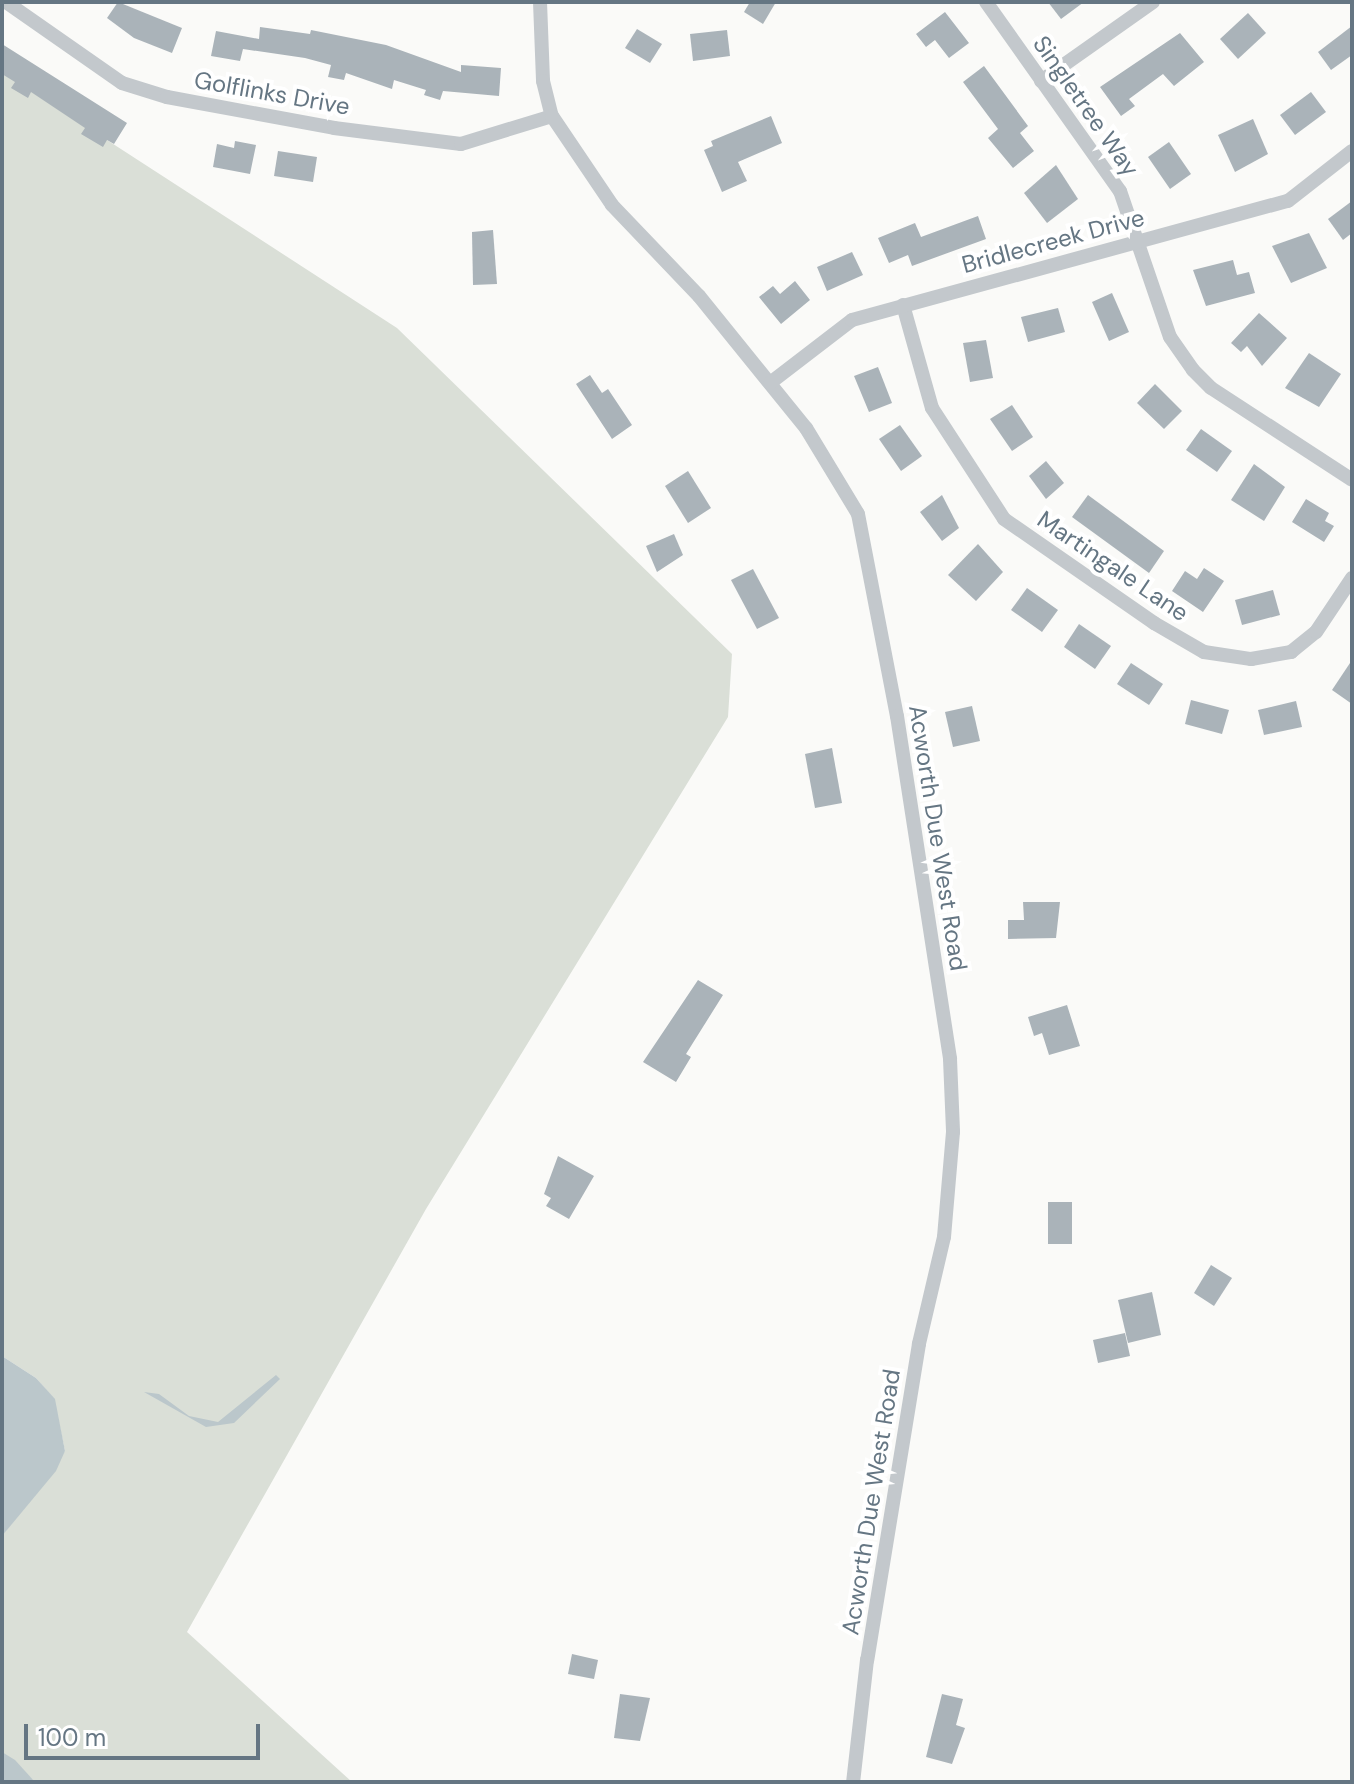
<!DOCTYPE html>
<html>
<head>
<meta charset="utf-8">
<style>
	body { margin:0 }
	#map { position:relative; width:1354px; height:1784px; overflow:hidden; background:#fafaf8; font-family:"DM Sans",sans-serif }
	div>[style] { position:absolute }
	.green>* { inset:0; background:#dadfd7 }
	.water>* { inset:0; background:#bbc7cb }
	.building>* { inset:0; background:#aab3b9 }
	.street>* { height:14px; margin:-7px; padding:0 7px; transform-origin:7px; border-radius:7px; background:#c3c8cc }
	span { translate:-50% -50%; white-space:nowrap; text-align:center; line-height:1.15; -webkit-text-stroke:8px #fff; paint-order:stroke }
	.street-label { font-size:24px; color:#657683 }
	.frame { position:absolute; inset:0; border:4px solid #657683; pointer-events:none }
	.scale { position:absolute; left:24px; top:1724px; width:236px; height:36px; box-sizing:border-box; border:4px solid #657683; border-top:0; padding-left:10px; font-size:24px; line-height:28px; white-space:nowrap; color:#657683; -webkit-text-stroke:6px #fff; paint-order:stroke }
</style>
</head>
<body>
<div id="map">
	<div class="green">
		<div style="clip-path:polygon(2px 72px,397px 328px,732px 654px,728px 717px,426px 1209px,187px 1632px,352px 1782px,35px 1782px,2px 1752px,2px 1536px,65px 1451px,54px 1399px,36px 1378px,2px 1356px)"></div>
	</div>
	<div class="water">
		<div style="clip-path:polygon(2px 1356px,36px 1378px,55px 1399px,65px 1451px,56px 1471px,2px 1536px)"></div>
		<div style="clip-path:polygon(276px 1375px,280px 1379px,234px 1423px,206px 1427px,144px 1392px,159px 1394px,189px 1416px,218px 1422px)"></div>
		<div style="clip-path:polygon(2px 1752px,15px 1760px,35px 1782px,2px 1782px)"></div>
	</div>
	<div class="building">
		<div style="clip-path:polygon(118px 2px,182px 28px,172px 53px,134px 38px,107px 18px)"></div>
		<div style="clip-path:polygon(750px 2px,776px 2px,763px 24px,744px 12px)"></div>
		<div style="clip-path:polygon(1048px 2px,1084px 2px,1061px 19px)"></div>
		<div style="clip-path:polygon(945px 12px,969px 43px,949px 58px,935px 40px,926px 47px,916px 34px)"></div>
		<div style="clip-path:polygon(1248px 13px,1266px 33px,1238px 59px,1220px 39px)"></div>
		<div style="clip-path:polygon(1352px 26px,1352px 55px,1331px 70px,1318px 52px)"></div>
		<div style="clip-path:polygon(260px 27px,310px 34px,311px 30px,386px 45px,461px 72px,461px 65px,501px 68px,499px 96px,443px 91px,440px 100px,424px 95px,426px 90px,394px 80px,392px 89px,346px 73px,344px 80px,328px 77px,331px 65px,305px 58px,243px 49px,240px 61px,211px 56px,216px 31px,259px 39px)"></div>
		<div style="clip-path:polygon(637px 29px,662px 44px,650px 63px,625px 48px)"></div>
		<div style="clip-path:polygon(727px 30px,730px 56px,693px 61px,690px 34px)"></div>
		<div style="clip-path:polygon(1180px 33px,1204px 62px,1174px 86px,1163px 74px,1129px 99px,1135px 106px,1121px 116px,1100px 87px)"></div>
		<div style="clip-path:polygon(2px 44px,127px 123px,114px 144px,107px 140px,103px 147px,81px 134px,85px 128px,31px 92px,28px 98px,11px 88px,15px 82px,2px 74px)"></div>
		<div style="clip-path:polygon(984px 66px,1028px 126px,1020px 133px,1034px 151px,1013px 168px,988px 138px,998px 129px,963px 82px)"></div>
		<div style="clip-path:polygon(1311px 92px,1326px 112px,1295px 135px,1280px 115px)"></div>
		<div style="clip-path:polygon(771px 116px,782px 143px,738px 162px,747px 181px,722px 192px,704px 150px,713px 146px,711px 141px)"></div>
		<div style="clip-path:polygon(1253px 119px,1268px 154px,1235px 172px,1218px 135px)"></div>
		<div style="clip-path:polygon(235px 141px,256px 145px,250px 174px,213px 167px,217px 144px,234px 148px)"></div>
		<div style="clip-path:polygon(1169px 142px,1191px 174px,1170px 189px,1148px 157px)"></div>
		<div style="clip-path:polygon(278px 151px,317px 157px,313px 182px,274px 176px)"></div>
		<div style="clip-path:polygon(1056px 165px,1078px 199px,1047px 223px,1024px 193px)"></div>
		<div style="clip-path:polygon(1352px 201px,1352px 233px,1343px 240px,1328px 219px)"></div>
		<div style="clip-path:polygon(978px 216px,986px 239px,912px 266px,908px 255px,889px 263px,878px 238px,915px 223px,921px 237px)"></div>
		<div style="clip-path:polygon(493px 230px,497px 284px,473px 285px,472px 232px)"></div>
		<div style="clip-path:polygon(1309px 233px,1327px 268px,1291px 283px,1272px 246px)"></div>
		<div style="clip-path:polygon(852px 252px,863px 275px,827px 291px,817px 267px)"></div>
		<div style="clip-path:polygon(1233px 260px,1237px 275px,1249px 272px,1255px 293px,1206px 306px,1193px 270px)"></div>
		<div style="clip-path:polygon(795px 281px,810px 300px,781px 324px,759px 297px,773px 286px,780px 294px)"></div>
		<div style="clip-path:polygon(1112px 293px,1129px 332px,1109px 341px,1092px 302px)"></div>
		<div style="clip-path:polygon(1058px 308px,1065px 332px,1028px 342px,1021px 317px)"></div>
		<div style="clip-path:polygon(1259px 313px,1287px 338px,1262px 366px,1247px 346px,1241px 352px,1231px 343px)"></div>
		<div style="clip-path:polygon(986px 340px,993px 378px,970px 382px,963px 343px)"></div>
		<div style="clip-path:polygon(1309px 353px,1341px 374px,1319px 407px,1285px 388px)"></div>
		<div style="clip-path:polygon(878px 367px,892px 403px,869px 412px,854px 376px)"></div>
		<div style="clip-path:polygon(590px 375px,602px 393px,608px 389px,632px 425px,612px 439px,576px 384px)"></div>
		<div style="clip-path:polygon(1155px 384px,1182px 411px,1164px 429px,1137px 403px)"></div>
		<div style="clip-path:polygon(1012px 405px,1033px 437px,1012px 451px,990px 419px)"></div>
		<div style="clip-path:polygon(900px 425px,922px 456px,901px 471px,879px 439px)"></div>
		<div style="clip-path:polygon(1201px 429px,1232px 451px,1217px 472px,1186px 450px)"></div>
		<div style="clip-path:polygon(1046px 461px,1064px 483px,1046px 499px,1029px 476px)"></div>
		<div style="clip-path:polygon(1254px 464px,1285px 487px,1264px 521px,1231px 500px)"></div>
		<div style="clip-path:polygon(688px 471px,711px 508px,688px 523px,665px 486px)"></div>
		<div style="clip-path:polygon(942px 495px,959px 528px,942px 541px,920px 512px)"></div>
		<div style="clip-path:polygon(1088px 495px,1164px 551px,1149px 573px,1072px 517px)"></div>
		<div style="clip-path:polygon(1306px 499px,1329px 513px,1325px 521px,1334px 526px,1324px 542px,1292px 522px)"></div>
		<div style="clip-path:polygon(674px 534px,683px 555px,657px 572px,646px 546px)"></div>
		<div style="clip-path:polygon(978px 544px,1003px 572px,976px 601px,948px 575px)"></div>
		<div style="clip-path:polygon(1204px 568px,1224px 581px,1203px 612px,1172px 591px,1185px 571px,1197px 579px)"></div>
		<div style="clip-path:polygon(753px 569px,779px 618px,757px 629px,731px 580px)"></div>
		<div style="clip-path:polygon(1027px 588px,1058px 610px,1042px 632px,1011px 610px)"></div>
		<div style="clip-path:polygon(1273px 590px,1280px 615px,1242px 625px,1235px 600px)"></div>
		<div style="clip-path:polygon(1079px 624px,1111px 646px,1095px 669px,1064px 647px)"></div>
		<div style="clip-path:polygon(1352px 660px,1352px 704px,1332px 690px)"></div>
		<div style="clip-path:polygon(1131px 663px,1163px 684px,1149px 705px,1117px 684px)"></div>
		<div style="clip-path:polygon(1191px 700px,1229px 710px,1222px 734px,1185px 724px)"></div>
		<div style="clip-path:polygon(1296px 701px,1302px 727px,1264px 735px,1258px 710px)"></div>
		<div style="clip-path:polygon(972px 706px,980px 741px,953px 747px,945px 712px)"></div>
		<div style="clip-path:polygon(832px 748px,842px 803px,815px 808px,805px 754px)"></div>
		<div style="clip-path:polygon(1023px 902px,1060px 902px,1056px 938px,1008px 939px,1008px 920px,1024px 920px)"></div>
		<div style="clip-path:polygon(698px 980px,723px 995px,686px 1054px,691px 1057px,676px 1082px,643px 1062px)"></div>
		<div style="clip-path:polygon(1067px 1005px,1080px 1046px,1049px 1055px,1042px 1033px,1034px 1036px,1028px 1017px)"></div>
		<div style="clip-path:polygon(558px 1156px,594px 1176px,569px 1219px,546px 1206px,551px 1198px,544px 1194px)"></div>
		<div style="clip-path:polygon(1048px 1202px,1072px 1202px,1072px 1244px,1048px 1244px)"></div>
		<div style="clip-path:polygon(1211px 1265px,1232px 1278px,1214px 1306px,1194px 1293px)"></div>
		<div style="clip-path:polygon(1152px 1292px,1161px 1335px,1128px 1343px,1118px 1300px)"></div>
		<div style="clip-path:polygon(1125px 1333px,1130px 1356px,1098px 1363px,1093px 1340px)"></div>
		<div style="clip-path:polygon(572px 1654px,598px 1660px,594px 1679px,568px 1674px)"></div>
		<div style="clip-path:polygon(620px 1694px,650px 1698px,640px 1741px,614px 1738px)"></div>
		<div style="clip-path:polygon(942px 1694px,963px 1699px,956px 1725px,965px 1728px,952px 1764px,926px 1757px)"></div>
	</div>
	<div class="street">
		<div style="left:6px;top:2px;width:141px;rotate:34.9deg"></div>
		<div style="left:122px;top:83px;width:47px;rotate:17.3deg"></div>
		<div style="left:167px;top:97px;width:170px;rotate:10.5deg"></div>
		<div style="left:334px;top:128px;width:128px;rotate:7.2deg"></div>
		<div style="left:461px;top:144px;width:95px;rotate:-17.1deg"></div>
		<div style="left:540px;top:2px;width:79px;rotate:87.8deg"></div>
		<div style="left:543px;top:81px;width:36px;rotate:76deg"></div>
		<div style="left:552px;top:116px;width:107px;rotate:56deg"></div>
		<div style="left:612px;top:205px;width:126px;rotate:46.3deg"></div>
		<div style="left:699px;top:296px;width:170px;rotate:51deg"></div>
		<div style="left:806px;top:428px;width:100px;rotate:58.8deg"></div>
		<div style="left:858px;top:514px;width:206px;rotate:79.1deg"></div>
		<div style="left:897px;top:716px;width:347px;rotate:81.2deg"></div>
		<div style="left:950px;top:1059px;width:73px;rotate:87.6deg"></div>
		<div style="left:953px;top:1132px;width:105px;rotate:94.9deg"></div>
		<div style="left:944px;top:1237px;width:110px;rotate:103.2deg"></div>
		<div style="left:919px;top:1344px;width:320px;rotate:99.3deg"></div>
		<div style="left:867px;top:1660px;width:123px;rotate:96.5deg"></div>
		<div style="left:986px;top:2px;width:232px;rotate:54.7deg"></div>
		<div style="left:1120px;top:191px;width:154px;rotate:71.1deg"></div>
		<div style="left:1170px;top:337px;width:40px;rotate:55.1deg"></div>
		<div style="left:1193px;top:370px;width:25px;rotate:45deg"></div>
		<div style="left:1211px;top:388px;width:168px;rotate:33.1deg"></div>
		<div style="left:1041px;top:81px;width:137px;rotate:-35.2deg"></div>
		<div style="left:903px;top:305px;width:107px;rotate:74.3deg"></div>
		<div style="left:932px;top:408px;width:132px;rotate:57deg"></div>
		<div style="left:1004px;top:519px;width:183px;rotate:34.7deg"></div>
		<div style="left:1154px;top:623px;width:58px;rotate:30.1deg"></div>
		<div style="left:1204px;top:652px;width:48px;rotate:8.5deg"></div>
		<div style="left:1251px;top:659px;width:41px;rotate:-9.9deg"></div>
		<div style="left:1291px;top:652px;width:32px;rotate:-39deg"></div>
		<div style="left:1316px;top:632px;width:65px;rotate:-56.3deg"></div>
		<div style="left:770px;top:383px;width:103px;rotate:-37.5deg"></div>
		<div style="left:852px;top:320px;width:452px;rotate:-15.3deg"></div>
		<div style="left:1288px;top:201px;width:81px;rotate:-38deg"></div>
	</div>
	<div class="street-label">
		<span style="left:272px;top:93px;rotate:10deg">Golflinks Drive</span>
		<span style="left:1086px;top:106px;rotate:55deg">Singletree Way</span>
		<span style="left:1053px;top:241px;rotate:-15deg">Bridlecreek Drive</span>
		<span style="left:1113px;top:566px;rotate:34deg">Martingale Lane</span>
		<span style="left:938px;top:838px;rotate:81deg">Acworth Due West Road</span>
		<span style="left:871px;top:1502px;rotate:-81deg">Acworth Due West Road</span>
	</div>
	<div class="frame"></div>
	<div class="scale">100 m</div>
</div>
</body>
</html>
